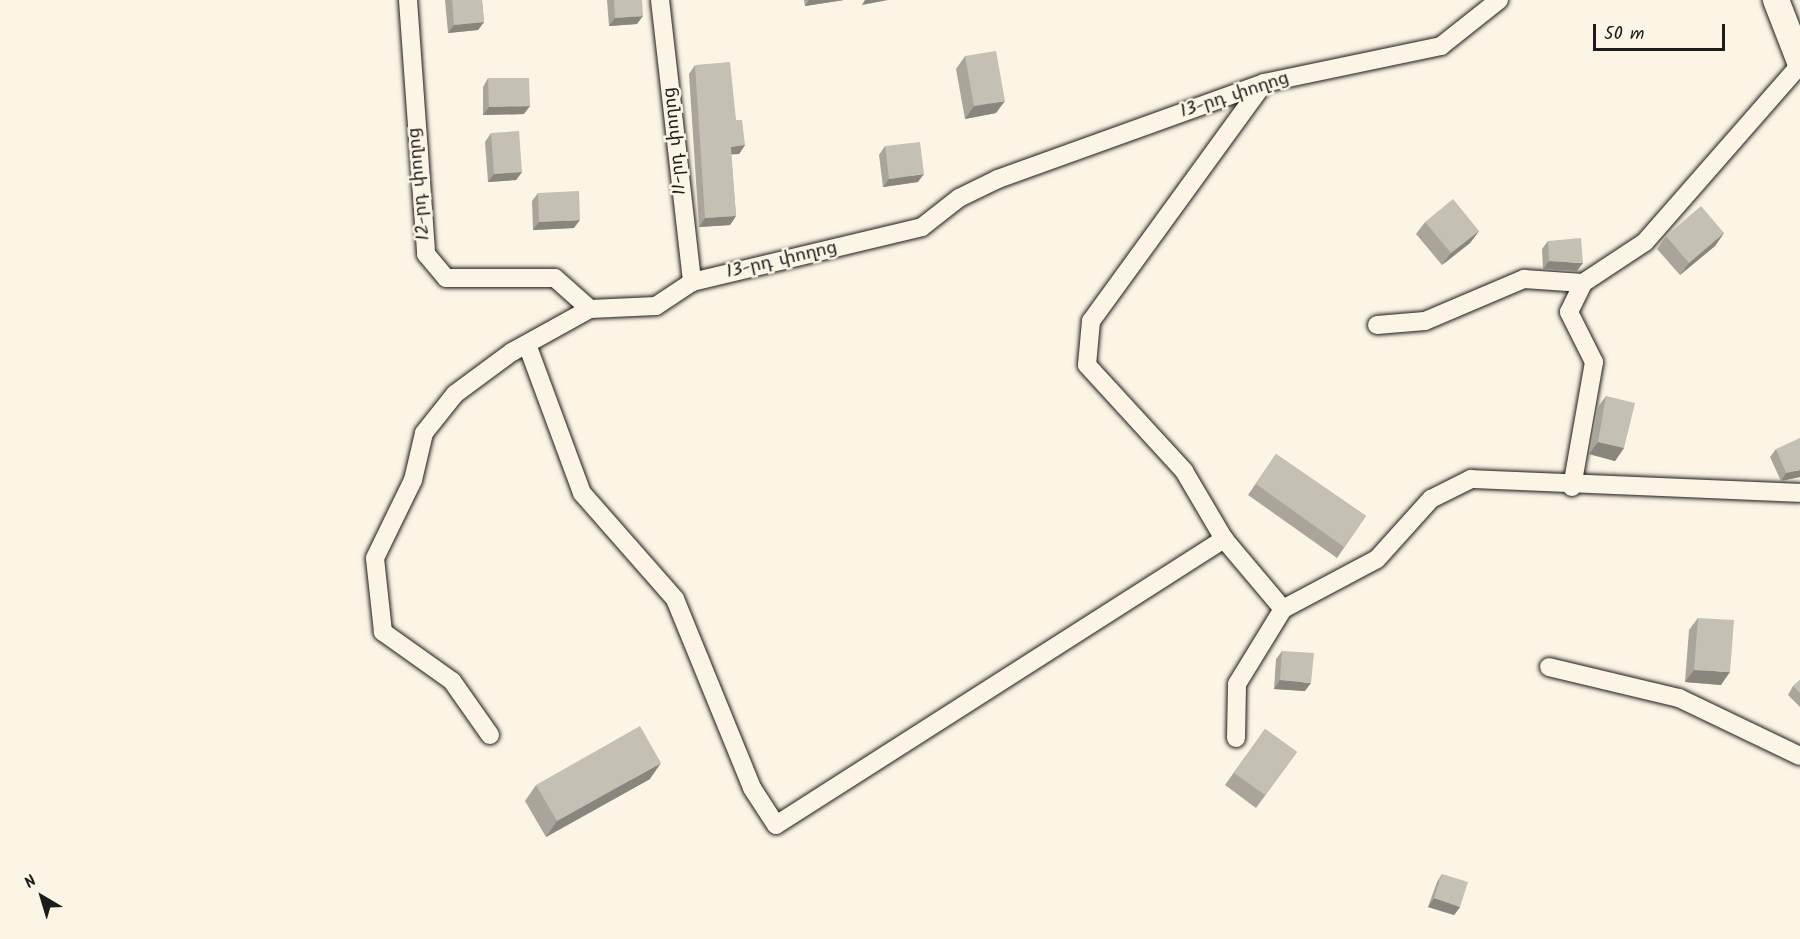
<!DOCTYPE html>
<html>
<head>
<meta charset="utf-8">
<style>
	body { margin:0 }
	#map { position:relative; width:1800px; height:939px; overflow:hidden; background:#fcf5e5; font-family:Kalam,"Noto Sans Armenian",sans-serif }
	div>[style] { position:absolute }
	.roads { filter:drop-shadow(0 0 2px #1c1c1c) drop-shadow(0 0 2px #1c1c1c) }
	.minor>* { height:18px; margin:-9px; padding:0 9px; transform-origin:9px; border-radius:9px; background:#fcf5e5 }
	.secondary>* { height:26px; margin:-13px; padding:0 13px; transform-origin:13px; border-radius:13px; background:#fcf5e5 }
	.wall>* { inset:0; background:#a9a59a }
	.shaded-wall>* { inset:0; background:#89867d }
	.building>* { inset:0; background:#c4c0b3 }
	span { translate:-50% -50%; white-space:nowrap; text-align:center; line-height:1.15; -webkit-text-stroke:5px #fcf5e5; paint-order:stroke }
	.street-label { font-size:18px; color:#1c1c1c }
	.north { position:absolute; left:12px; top:867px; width:60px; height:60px; -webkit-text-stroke:4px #fcf5e5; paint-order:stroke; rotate:322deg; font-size:16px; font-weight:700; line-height:24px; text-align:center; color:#1c1c1c }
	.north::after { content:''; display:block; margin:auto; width:21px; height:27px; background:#1c1c1c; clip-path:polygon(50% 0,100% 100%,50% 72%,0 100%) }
	.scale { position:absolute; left:1593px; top:24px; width:132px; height:27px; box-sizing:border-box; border:3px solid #1c1c1c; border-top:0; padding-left:8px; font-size:18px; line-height:21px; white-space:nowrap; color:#1c1c1c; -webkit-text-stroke:4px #fcf5e5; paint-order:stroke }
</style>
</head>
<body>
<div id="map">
	<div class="roads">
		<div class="minor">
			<div style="left:408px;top:0;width:255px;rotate:85.9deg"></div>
			<div style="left:426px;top:254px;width:31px;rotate:50deg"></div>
			<div style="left:446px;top:278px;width:109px"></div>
			<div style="left:555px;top:278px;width:47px;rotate:41.5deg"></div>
			<div style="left:660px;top:0;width:284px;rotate:83.5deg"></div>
			<div style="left:1264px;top:83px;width:294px;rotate:126deg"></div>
			<div style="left:1091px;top:321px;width:44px;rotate:95.2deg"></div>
			<div style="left:1087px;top:365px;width:144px;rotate:47.5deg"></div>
			<div style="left:1184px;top:471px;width:79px;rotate:59.5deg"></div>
			<div style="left:1224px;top:539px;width:92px;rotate:49.9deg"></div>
			<div style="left:1377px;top:325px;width:48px;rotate:-4.8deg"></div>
			<div style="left:1425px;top:321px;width:108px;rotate:-23deg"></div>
			<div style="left:1524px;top:279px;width:59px;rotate:3.9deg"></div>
			<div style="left:1583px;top:283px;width:74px;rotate:-33.5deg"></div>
			<div style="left:1645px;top:242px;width:235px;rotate:-48.8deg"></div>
			<div style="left:528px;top:347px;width:156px;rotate:69.7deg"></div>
			<div style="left:582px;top:493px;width:141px;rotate:48.7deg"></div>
			<div style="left:675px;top:599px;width:204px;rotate:67.8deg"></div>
			<div style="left:752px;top:788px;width:44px;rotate:57deg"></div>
			<div style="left:776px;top:825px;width:532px;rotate:-32.55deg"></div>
			<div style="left:1572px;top:487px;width:127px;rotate:-80deg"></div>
			<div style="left:1594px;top:362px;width:56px;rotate:-116.6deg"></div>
			<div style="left:1569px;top:312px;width:32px;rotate:-64deg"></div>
			<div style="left:1549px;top:667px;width:134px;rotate:13.4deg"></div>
			<div style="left:1679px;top:698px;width:134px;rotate:25.6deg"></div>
			<div style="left:490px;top:735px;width:66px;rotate:-125.1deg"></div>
			<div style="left:452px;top:681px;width:85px;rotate:-144.6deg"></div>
			<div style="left:383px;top:632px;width:74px;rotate:-96.2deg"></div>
			<div style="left:375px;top:558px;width:87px;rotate:-64deg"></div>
			<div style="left:413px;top:480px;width:48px;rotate:-76.8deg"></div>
			<div style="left:424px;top:433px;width:50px;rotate:-51.5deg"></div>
			<div style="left:455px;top:394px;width:71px;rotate:-36.4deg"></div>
			<div style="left:512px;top:352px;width:89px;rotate:-28.9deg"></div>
			<div style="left:590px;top:309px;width:66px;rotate:-2.6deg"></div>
			<div style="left:656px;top:306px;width:43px;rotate:-33.7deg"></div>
			<div style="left:692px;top:282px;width:236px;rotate:-13.4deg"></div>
			<div style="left:922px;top:227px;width:47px;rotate:-38.1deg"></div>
			<div style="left:959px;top:198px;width:43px;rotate:-26deg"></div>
			<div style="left:998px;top:179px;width:283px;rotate:-19.8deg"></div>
			<div style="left:1264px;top:83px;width:181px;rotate:-11.8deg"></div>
			<div style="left:1441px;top:46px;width:74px;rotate:-38.4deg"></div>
			<div style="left:1236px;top:738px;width:54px;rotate:-88.9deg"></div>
			<div style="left:1237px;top:684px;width:88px;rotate:-58.5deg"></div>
			<div style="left:1283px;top:609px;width:106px;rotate:-28deg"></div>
			<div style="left:1377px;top:559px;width:81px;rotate:-48deg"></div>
			<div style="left:1431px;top:499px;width:45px;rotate:-26.6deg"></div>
			<div style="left:1471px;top:479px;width:329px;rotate:2.4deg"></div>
		</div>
		<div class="secondary">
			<div style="left:1776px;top:0;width:66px;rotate:68.8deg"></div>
		</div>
	</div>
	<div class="wall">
		<div style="clip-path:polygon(445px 0,482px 0,484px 22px,478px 30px,448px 33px)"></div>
		<div style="clip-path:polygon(607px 0,642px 0,637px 24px,609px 26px)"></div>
		<div style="clip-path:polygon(804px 0,844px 0,805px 6px)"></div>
		<div style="clip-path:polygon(965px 56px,996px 113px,965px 119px,956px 69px)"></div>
		<div style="clip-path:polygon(695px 65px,736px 120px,745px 145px,739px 154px,731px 154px,736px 216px,730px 225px,699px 227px,689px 74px)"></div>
		<div style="clip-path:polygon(488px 78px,524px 114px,483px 115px,483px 87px)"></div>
		<div style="clip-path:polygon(491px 133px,522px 172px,516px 180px,488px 182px,485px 142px)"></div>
		<div style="clip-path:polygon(885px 146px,918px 182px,883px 187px,879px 155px)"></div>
		<div style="clip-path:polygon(538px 193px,574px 228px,533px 230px,532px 201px)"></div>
		<div style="clip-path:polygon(1425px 222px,1479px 231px,1470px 243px,1442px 265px,1416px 234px)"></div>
		<div style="clip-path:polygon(1724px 233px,1715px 246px,1680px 275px,1657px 249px,1666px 236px)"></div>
		<div style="clip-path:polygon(1548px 241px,1577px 271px,1543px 269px,1542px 249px)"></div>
		<div style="clip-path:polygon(1606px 396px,1624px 448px,1615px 461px,1589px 454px,1597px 408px)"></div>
		<div style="clip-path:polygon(1776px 449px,1800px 477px,1781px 481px,1770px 457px)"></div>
		<div style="clip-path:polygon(1276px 454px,1366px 516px,1337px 558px,1248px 495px)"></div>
		<div style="clip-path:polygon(1698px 618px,1721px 685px,1685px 682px,1689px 630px)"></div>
		<div style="clip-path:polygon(1282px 651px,1305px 691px,1274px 689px,1276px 659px)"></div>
		<div style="clip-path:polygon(1800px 680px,1800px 707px,1788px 695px,1793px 686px)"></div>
		<div style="clip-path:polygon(1265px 729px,1297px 752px,1256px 808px,1225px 785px)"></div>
		<div style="clip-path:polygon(650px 779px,546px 837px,525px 801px,536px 785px)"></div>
		<div style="clip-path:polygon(1442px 874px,1460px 907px,1454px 915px,1428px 907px,1437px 882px)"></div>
	</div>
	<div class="shaded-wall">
		<div style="clip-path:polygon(809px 0,844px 0,805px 6px)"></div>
		<div style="clip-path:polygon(865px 0,888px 0,862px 5px)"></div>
		<div style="clip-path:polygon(643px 16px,637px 24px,609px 26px,615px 18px)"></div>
		<div style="clip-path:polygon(484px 22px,478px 30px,448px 33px,454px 25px)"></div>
		<div style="clip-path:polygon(1005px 101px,996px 113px,965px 119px,974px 106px)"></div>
		<div style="clip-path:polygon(530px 106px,524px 114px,483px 115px,489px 107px)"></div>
		<div style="clip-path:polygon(745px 145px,739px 154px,725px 155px,731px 147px)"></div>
		<div style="clip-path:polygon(522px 172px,516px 180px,488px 182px,494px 174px)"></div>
		<div style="clip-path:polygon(924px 174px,918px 182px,883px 187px,889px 179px)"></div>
		<div style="clip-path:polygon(736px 216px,730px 225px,699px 227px,705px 218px)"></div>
		<div style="clip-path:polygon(580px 220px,574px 228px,533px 230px,539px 222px)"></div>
		<div style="clip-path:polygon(1479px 231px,1470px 243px,1442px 265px,1451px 253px)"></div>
		<div style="clip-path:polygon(1724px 233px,1715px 246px,1680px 275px,1689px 263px)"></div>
		<div style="clip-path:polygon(1549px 261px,1583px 263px,1577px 271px,1543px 269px)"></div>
		<div style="clip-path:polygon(1598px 442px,1624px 448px,1615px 461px,1589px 454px)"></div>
		<div style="clip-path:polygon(1800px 470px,1800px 477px,1781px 481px,1786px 473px)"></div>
		<div style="clip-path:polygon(1694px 670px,1730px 672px,1721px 685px,1685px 682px)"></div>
		<div style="clip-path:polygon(1280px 680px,1311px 683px,1305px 691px,1274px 689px)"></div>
		<div style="clip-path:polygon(661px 763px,650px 779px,546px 837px,557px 821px)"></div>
		<div style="clip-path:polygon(1434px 898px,1460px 907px,1454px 915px,1428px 907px)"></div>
	</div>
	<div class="building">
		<div style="clip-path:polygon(452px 0,482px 0,484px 22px,454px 25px)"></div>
		<div style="clip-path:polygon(614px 0,642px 0,643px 16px,615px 18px)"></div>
		<div style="clip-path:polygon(996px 51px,1005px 101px,974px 106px,965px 56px)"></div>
		<div style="clip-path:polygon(730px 62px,736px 120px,742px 120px,745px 145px,731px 147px,736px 216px,705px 218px,695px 65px)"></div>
		<div style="clip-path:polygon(488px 78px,529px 78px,530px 106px,489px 107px)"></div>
		<div style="clip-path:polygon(519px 131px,522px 172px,494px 174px,491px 133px)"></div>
		<div style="clip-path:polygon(920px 142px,924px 174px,889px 179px,885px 146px)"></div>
		<div style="clip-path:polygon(579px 191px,580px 220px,539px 222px,538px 193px)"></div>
		<div style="clip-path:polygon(1453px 199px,1479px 231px,1451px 253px,1425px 222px)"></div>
		<div style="clip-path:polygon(1701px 206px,1724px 233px,1689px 263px,1666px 236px)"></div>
		<div style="clip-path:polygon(1581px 238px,1583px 263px,1549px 261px,1548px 241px)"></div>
		<div style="clip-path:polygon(1606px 396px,1635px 403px,1624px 448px,1598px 442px)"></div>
		<div style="clip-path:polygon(1800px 438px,1800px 470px,1786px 473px,1776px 449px)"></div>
		<div style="clip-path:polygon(1276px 454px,1366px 516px,1344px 547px,1256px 484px)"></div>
		<div style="clip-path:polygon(1698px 618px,1734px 620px,1730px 672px,1694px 670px)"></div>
		<div style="clip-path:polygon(1282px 651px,1314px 653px,1311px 683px,1280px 680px)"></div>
		<div style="clip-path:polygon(1800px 680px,1800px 693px,1793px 686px)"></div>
		<div style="clip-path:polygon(640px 726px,661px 763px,557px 821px,536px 785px)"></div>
		<div style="clip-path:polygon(1265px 729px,1297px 752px,1265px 795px,1234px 773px)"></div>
		<div style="clip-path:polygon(1442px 874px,1468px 882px,1460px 907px,1434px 898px)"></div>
	</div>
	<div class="street-label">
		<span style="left:1235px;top:96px;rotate:-18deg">13-րդ փողոց</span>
		<span style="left:676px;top:141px;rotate:-96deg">11-րդ փողոց</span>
		<span style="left:420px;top:184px;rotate:-95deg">12-րդ փողոց</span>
		<span style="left:782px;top:261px;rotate:-13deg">13-րդ փողոց</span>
	</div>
	<div class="north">N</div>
	<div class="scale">50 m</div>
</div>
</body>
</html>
